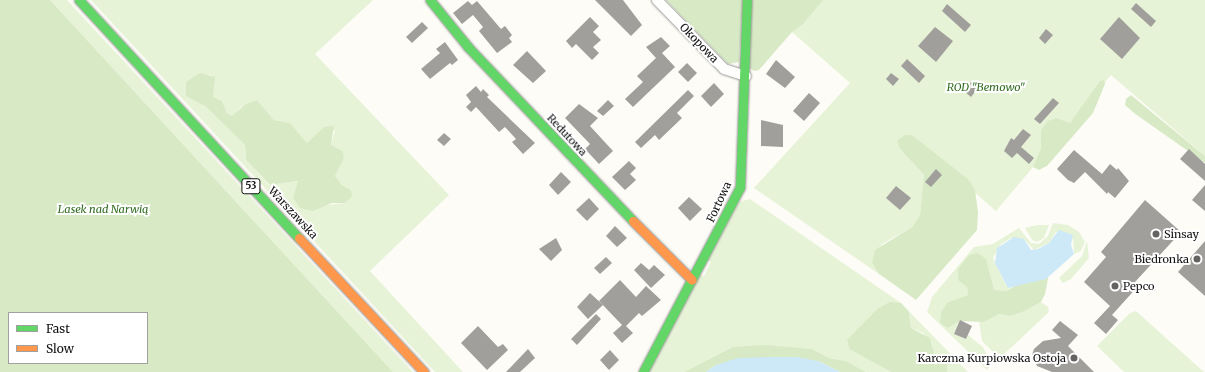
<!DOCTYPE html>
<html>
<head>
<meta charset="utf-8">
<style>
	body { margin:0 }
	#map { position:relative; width:1205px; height:372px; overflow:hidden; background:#fdfcf7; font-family:Merriweather,serif }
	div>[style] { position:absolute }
	.green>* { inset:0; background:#e7f3d7 }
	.forest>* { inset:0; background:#d8eac5 }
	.water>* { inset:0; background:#cde8f7 }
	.building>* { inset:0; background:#a19f9c }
	.roads { filter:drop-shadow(0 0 1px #979795) drop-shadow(0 0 1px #979795) }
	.street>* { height:10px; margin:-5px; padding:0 5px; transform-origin:5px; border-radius:5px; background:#fffffe }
	.fast>* { height:9px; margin:-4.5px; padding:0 4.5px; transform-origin:4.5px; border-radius:4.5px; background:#63d668 }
	.slow>* { height:9px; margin:-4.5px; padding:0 4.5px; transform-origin:4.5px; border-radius:4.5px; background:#ff974d }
	.dots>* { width:11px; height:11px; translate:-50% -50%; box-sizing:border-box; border:2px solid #fff; border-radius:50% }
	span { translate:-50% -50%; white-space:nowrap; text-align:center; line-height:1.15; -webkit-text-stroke:4px #fff; paint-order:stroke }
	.shield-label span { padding:1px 3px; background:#fff; border:1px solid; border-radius:3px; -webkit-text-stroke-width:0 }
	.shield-label { font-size:10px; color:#111; font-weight:700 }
	.street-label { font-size:11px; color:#111 }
	.park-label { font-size:11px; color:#2f6b1f; font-style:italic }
	.poi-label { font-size:11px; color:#111 }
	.left { translate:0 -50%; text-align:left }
	.right { translate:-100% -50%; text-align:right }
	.legend { position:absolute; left:8px; top:312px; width:140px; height:52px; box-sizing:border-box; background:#fff; border:1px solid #a0a0a0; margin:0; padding:5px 7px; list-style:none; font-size:12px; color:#111 }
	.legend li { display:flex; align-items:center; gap:8px; height:20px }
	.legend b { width:20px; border:1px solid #a0a0a0 }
</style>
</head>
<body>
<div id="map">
	<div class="green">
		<div style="clip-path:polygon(50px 0,67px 0,413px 372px,393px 372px)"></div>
		<div style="clip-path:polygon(evenodd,91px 0,373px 0,315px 54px,449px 195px,370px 271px,463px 372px,435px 372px,91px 0,209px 74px,212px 76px,213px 97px,222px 101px,227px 113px,232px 116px,236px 115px,240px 108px,257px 100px,274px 120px,290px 123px,307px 143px,316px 135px,335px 130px,331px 145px,343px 151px,344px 158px,335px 176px,342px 185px,351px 190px,345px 203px,325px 205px,293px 198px,299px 181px,269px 185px,246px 160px,245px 145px,205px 106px,209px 74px)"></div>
		<div style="clip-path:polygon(820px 0,1205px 0,1205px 156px,1111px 75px,996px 211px,909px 135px,900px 149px,924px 175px,920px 215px,912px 227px,882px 244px,872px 263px,879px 274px,754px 188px,850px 83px,792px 32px)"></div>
		<div style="clip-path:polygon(750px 199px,901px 303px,968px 372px,947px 372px,948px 358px,935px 355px,932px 343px,923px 333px,911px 328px,909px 312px,889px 302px,877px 309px,847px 341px,849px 349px,891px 372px,866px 372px,846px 361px,829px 358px,812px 349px,748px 347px,731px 347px,684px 372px,648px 372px,700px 274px,704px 276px,711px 262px,708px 260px,739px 202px)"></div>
		<div style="clip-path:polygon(1053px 223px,1068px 225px,1079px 232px,1085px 242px,1081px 251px,1074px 254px,1073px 239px,1056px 232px,1049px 243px,1034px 250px,1024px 239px,1011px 238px,1001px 244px,993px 258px,1006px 285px,1011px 287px,1006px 291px,994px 290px,991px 283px,967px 287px,968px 295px,948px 302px,948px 328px,960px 321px,954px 334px,966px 339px,968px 335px,983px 347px,991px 364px,987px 370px,927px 312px,932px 297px,974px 247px,993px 244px,1019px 228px,1031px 243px,1039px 244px,1048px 236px)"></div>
		<div style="clip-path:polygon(1037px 225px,1049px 225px,1044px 238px,1037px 242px,1032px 240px,1025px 228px)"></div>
		<div style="clip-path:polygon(1087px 241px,1089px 258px,1071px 279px,1063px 283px,1059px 278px,1082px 256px)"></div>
		<div style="clip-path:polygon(1041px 302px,1048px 307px,1049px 312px,1002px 356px,998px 357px,982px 341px,979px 321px,999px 314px,1010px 316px)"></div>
		<div style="clip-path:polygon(1136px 311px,1176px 347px,1204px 372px,1124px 372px,1097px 346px,1130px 313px)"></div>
	</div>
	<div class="forest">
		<div style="clip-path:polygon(evenodd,0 0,50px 0,393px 372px,0 372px,0 0,9px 313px,147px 313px,147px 363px,9px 363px,9px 313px)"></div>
		<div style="clip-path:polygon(666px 0,743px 0,739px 62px,728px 64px)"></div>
		<div style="clip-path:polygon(751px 0,823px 0,803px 24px,792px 32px,759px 70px,754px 71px,750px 68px)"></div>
		<div style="clip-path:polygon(200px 73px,215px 77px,213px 97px,222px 101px,227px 113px,232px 116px,246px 104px,257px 100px,274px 120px,290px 123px,307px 143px,324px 127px,334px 126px,331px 145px,343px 151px,344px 158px,335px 176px,342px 185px,351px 190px,352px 196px,345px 203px,332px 203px,313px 211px,300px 208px,293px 198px,298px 181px,270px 185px,246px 160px,245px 145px,205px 106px,186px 96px,186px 82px)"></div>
		<div style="clip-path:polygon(1100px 81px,1104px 80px,1105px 84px,1093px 113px,1047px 166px,1039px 170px,1033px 167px,1041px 149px,1041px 130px,1048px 121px,1056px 118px,1070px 123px)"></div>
		<div style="clip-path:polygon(1131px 95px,1205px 156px,1205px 163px,1134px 113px,1125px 105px,1126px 99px)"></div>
		<div style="clip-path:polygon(905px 135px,912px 135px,969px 180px,975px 190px,978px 212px,977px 230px,916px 300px,879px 274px,872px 263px,875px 250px,912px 227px,920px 215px,924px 175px,900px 149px,897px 141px)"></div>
		<div style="clip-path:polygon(978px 253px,986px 259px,994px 290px,1006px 291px,1044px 270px,1048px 279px,1045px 294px,1041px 302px,1022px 312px,1010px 316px,999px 314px,983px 322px,960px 321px,948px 328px,940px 323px,941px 312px,948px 302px,968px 295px,967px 287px,958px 280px,958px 269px,969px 255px)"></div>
		<div style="clip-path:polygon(889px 302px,901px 303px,909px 312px,911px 328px,930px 338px,935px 355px,948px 358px,947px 372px,891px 372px,849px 349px,847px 340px,877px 309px)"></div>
		<div style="clip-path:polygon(765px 345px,812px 349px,829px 358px,846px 361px,866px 372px,840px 372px,818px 361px,716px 365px,706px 372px,684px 372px,732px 347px)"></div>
	</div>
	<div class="water">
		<div style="clip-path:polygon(1059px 230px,1073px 235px,1071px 245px,1074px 254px,1046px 279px,1008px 288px,995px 263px,997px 248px,1014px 237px,1024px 239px,1031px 250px,1038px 249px,1049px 243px)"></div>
		<div style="clip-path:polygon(770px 357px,797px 357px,818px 361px,840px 372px,706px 372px,716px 365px,738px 358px)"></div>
	</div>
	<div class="building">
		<div style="clip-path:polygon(595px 0,623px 0,642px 25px,631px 36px)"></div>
		<div style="clip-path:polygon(468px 1px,472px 5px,477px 1px,501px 29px,505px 26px,512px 35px,509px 38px,512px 42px,497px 53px,479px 31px,483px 27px,473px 15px,462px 24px,453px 13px)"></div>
		<div style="clip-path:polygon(1136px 3px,1156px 21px,1151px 27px,1131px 9px)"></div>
		<div style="clip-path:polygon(947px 4px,971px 25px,965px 32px,942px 11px)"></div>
		<div style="clip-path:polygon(590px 17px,599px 26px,593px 32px,601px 40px,593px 47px,599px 53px,592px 60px,576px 44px,572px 48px,566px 41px)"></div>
		<div style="clip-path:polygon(1119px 17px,1140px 38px,1122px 59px,1100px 39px)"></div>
		<div style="clip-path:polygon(422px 22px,428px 28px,412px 43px,406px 37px)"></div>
		<div style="clip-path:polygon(935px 27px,953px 41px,936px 62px,918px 46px)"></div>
		<div style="clip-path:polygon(1046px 29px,1053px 35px,1045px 44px,1039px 38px)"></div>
		<div style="clip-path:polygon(661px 37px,670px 46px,662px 53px,675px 67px,633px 107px,625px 99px,643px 82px,637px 76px,656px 58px,646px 47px)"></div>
		<div style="clip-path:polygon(445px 42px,458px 60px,452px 65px,450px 63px,430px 79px,421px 69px,440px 53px,436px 49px)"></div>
		<div style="clip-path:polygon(527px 51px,546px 71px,533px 83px,513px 65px)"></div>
		<div style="clip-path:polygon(907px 59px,925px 76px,919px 83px,901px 66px)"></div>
		<div style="clip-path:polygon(776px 60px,795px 77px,785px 88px,766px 74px)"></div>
		<div style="clip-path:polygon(687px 63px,697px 73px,688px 82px,678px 72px)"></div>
		<div style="clip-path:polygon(891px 73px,899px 79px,893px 86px,886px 79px)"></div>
		<div style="clip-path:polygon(971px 82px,978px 88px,971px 97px,964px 91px)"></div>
		<div style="clip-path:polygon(714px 83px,724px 94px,711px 107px,701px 96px)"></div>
		<div style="clip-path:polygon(476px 86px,481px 92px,483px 89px,489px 95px,487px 97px,535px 143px,523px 154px,512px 142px,516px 139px,505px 127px,499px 132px,476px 107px,471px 112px,466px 107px,471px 102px,466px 95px)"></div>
		<div style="clip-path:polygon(688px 90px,694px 96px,677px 113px,682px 118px,659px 140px,655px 135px,641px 148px,635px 142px)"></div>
		<div style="clip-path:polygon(809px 93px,820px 103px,804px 121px,793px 111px)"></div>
		<div style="clip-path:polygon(1053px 98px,1059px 103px,1040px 124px,1034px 119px)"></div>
		<div style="clip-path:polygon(608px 100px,614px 106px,603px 116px,597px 111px)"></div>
		<div style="clip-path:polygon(579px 104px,598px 118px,590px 126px,613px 151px,599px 164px,585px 149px,590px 144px,565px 118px)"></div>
		<div style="clip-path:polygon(761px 120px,783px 125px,783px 147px,761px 146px)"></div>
		<div style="clip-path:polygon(1023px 129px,1031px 135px,1021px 147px,1034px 158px,1029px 164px,1017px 153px,1012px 158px,1004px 151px,1011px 138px,1014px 140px)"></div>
		<div style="clip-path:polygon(444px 133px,451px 139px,444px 146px,437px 140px)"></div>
		<div style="clip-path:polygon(1189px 149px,1205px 164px,1205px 181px,1180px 159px)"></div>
		<div style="clip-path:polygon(1074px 150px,1102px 174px,1110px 164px,1117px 170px,1118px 168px,1129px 181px,1115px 198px,1108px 192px,1107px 194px,1085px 172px,1074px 183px,1068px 180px,1057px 169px)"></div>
		<div style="clip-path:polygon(629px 161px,636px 168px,630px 174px,636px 180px,625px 190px,612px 177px)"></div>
		<div style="clip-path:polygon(936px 169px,942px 175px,931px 187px,925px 182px)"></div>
		<div style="clip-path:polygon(561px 172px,571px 182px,558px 195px,549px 185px)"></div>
		<div style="clip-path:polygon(1205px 185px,1205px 211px,1192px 200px)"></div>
		<div style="clip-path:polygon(896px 186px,911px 198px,900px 210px,886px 198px)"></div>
		<div style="clip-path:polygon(689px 197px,702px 209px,690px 221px,678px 208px)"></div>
		<div style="clip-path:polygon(589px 198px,599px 209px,587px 221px,576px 210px)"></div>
		<div style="clip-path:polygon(1145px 200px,1181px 232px,1135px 282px,1139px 285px,1112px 315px,1118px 320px,1106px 334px,1094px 323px,1110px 306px,1084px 282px,1106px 257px,1101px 252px)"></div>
		<div style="clip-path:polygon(615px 226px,627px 238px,617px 247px,606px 236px)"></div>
		<div style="clip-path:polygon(556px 238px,562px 250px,551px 261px,539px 249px)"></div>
		<div style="clip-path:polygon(1205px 241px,1205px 296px,1178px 272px)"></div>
		<div style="clip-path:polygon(606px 257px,612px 263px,600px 274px,594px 268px)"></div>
		<div style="clip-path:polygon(641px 263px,649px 270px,654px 265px,665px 275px,651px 288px,634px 270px)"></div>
		<div style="clip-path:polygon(620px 280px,636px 297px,646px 286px,661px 300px,642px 316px,639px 313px,626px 326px,633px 333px,622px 343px,613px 333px,622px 325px,599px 301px)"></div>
		<div style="clip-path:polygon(590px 293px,603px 305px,588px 319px,577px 307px)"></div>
		<div style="clip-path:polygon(596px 314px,601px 319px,577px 345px,571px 339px)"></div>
		<div style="clip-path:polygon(960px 320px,972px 326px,966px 339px,954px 334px)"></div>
		<div style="clip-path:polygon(1060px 321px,1078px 335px,1068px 346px,1094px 372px,1052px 372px,1037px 366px,1032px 355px,1034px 349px,1043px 341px,1061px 338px,1052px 330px)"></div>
		<div style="clip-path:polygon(478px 326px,498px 347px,503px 344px,508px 350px,487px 370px,461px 343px)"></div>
		<div style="clip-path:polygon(528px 349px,535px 358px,520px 372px,506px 372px)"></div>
		<div style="clip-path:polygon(610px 350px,619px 360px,609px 370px,600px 360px)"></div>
	</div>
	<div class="roads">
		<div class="street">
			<div style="left:657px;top:0;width:96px;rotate:45.8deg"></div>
			<div style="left:724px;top:69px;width:23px;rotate:18deg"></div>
		</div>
		<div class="fast">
			<div style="left:79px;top:0;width:324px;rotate:47.3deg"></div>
			<div style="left:430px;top:0;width:60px;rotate:51deg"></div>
			<div style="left:468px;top:47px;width:240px;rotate:46.5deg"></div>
			<div style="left:643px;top:372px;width:209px;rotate:-62.3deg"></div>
			<div style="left:740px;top:187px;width:187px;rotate:-87.9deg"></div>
		</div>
		<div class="slow">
			<div style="left:633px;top:221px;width:83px;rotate:45deg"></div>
			<div style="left:299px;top:238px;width:183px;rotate:47deg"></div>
		</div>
	</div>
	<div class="dots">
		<div style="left:1156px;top:234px;background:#646362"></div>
		<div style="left:1197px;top:259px;background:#646362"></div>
		<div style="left:1115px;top:286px;background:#646362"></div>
		<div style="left:1074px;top:358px;background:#646362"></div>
	</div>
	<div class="shield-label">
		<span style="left:251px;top:186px">53</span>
	</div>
	<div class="street-label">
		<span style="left:699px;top:43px;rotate:46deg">Okopowa</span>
		<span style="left:567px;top:135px;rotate:47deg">Redutowa</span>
		<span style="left:719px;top:202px;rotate:-65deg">Fortowa</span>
		<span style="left:293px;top:213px;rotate:47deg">Warszawska</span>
	</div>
	<div class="park-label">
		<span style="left:986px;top:87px">ROD "Bemowo"</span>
		<span style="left:103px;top:209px">Lasek nad Narwią</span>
	</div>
	<div class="poi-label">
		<span class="left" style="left:1164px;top:234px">Sinsay</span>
		<span class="right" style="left:1189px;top:259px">Biedronka</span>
		<span class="left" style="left:1123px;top:286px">Pepco</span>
		<span class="right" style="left:1066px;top:358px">Karczma Kurpiowska Ostoja</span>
	</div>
	<ul class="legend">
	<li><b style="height:5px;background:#63d668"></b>Fast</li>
	<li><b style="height:5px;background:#ff974d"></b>Slow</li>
	</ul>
</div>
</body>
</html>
